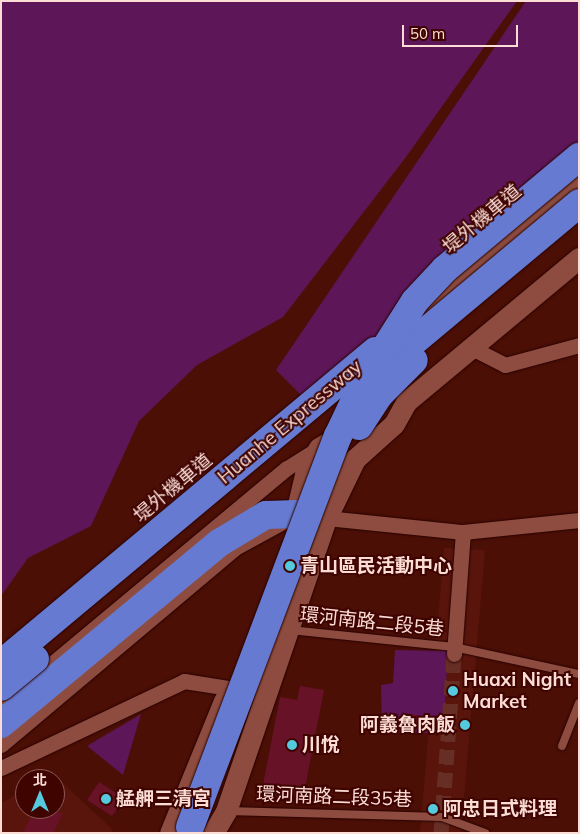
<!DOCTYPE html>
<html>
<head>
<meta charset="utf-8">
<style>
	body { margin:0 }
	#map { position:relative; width:580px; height:834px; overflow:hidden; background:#4b0f06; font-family:Mulish,"Noto Sans TC",sans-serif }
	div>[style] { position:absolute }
	.built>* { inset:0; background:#59150b }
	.green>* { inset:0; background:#5d1657 }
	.building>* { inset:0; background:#681228 }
	.street-tunnel>* { height:15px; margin-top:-7.5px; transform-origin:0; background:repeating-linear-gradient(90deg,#662e25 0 15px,transparent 0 23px) }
	.roads { filter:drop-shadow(0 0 1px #290000) drop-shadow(0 0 1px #290000) }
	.lane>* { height:8px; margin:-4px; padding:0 4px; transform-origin:4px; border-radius:4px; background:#8d4c3f }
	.street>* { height:15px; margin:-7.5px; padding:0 7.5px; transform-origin:7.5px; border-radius:7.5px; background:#8d4c3f }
	.secondary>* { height:21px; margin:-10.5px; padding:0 10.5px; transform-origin:10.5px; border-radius:10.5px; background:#8d4c3f }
	.highway>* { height:28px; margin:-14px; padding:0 14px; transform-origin:14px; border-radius:14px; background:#657ad0 }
	.bridges { filter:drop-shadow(0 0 1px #290000) drop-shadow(0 0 1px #290000) }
	.highway-bridge>* { height:28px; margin:-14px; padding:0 14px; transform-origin:14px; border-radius:14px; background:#657ad0 }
	.dots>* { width:14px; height:14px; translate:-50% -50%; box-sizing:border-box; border:2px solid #3f0300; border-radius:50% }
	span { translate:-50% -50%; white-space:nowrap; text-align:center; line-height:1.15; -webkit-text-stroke:4px #3f0300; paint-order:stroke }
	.street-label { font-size:19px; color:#fcddd6 }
	.poi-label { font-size:19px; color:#fcddd6; font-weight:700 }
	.left { translate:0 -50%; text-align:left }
	.right { translate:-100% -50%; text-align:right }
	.frame { position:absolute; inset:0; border:2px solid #fcddd6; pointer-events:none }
	.north { position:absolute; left:15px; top:769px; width:50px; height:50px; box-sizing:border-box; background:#3f0300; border:1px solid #8b5a56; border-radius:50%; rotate:0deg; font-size:14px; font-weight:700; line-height:20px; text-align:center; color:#fcddd6 }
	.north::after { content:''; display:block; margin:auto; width:18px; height:22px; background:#55cadf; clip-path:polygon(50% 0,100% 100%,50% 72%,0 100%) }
	.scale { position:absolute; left:402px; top:25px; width:116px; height:22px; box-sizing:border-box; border:2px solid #fcddd6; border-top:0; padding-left:6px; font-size:15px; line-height:18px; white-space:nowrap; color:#fcddd6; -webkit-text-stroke:4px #3f0300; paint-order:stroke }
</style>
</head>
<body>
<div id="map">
	<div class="built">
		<div style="clip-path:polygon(444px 548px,485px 550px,461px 833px,420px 833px)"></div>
		<div style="clip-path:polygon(54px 775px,113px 830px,111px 833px,1px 833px,1px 803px,25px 790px,25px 809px,55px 809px,55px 779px,47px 779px)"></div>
	</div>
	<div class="green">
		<div style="clip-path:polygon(1px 1px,517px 1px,406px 157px,283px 317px,197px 365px,139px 421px,91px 526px,28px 558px,1px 596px)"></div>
		<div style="clip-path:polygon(526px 1px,579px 1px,579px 152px,307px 401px,276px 370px)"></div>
		<div style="clip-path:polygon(395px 650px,448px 651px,443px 733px,382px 733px,381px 685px,393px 683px)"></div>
		<div style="clip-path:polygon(141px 714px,123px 775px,87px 746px)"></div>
	</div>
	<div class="building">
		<div style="clip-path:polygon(300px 686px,324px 690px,303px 798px,262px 790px,280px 697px,297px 700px)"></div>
		<div style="clip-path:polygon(410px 714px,424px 716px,423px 728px,409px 727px)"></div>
		<div style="clip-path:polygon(99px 782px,124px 798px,112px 816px,87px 800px)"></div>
		<div style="clip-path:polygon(35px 809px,63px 813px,53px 833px,23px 833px)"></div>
	</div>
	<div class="street-tunnel">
		<div style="left:441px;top:833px;width:179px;rotate:-85.8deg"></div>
	</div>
	<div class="roads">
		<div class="lane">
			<div style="left:290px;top:630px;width:165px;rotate:5.9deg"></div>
			<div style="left:454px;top:647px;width:128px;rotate:12.2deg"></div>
			<div style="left:562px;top:746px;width:46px;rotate:-68.4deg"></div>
			<div style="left:228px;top:811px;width:214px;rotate:1.6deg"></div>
			<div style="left:442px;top:817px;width:46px;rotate:20.4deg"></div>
		</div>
		<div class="street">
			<div style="left:426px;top:306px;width:199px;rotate:-39.7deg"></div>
			<div style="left:470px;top:347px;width:39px;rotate:27deg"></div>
			<div style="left:505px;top:365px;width:77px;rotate:-15.1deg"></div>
			<div style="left:317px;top:517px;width:147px;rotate:5.9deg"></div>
			<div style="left:463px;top:532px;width:117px;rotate:-5.9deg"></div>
			<div style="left:454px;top:654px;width:122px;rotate:-85.8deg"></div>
			<div style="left:1px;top:706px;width:372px;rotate:-39.8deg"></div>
			<div style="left:287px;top:468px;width:36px;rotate:-32deg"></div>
			<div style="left:1px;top:745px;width:306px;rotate:-40.1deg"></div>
			<div style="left:235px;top:548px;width:60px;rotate:-28.7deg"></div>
			<div style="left:1px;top:768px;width:203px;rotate:-25.4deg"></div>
			<div style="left:184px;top:681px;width:46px;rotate:8.8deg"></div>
		</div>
		<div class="secondary">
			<div style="left:294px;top:521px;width:47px;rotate:-76.6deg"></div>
			<div style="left:305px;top:475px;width:30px;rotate:-63deg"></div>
			<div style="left:319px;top:448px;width:27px;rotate:-31deg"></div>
			<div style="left:170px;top:833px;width:143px;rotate:-67.8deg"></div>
			<div style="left:213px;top:833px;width:26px;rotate:-59deg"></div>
			<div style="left:226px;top:811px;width:309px;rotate:-71.1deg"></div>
			<div style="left:326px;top:519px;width:67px;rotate:-64.2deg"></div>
			<div style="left:355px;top:459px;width:52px;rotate:-41.9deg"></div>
			<div style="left:394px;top:424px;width:25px;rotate:-61deg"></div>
			<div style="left:406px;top:402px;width:225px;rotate:-39.8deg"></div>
		</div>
		<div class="highway">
			<div style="left:1px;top:724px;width:283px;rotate:-39.7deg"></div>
			<div style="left:219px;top:543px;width:55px;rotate:-30.8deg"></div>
			<div style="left:266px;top:515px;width:31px;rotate:-2deg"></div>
		</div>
	</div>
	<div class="bridges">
		<div class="highway-bridge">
			<div style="left:382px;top:368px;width:257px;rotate:-39.9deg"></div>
			<div style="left:359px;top:426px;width:37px;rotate:-57deg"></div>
			<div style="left:379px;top:395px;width:49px;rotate:-45deg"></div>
			<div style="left:1px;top:664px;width:488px;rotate:-39.9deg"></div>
			<div style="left:1px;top:687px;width:44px;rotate:-39.5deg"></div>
			<div style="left:190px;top:827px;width:418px;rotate:-69.3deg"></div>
			<div style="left:338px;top:436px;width:59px;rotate:-64.7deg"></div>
			<div style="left:363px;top:383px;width:97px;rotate:-57.6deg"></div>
			<div style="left:415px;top:301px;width:44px;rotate:-46.8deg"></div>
			<div style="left:445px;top:269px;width:175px;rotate:-39.9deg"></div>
		</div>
	</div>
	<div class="dots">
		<div style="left:290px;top:566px;background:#55cadf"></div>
		<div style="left:453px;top:691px;background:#55cadf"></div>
		<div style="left:465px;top:725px;background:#55cadf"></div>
		<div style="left:292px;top:745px;background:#55cadf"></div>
		<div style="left:106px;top:799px;background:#55cadf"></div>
		<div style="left:433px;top:809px;background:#55cadf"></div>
	</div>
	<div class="street-label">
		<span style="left:482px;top:219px;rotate:-40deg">堤外機車道</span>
		<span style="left:290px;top:422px;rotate:-40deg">Huanhe Expressway</span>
		<span style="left:173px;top:488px;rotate:-40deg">堤外機車道</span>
		<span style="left:372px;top:622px;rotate:6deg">環河南路二段5巷</span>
		<span style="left:334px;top:797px;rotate:2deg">環河南路二段35巷</span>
	</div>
	<div class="poi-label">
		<span class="left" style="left:300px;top:566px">青山區民活動中心</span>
		<span class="left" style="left:463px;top:691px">Huaxi Night<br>Market</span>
		<span class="right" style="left:455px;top:725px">阿義魯肉飯</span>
		<span class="left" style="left:302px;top:745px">川悅</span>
		<span class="left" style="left:116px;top:799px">艋舺三清宮</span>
		<span class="left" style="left:443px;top:809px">阿忠日式料理</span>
	</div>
	<div class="frame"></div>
	<div class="north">北</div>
	<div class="scale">50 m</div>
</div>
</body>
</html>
